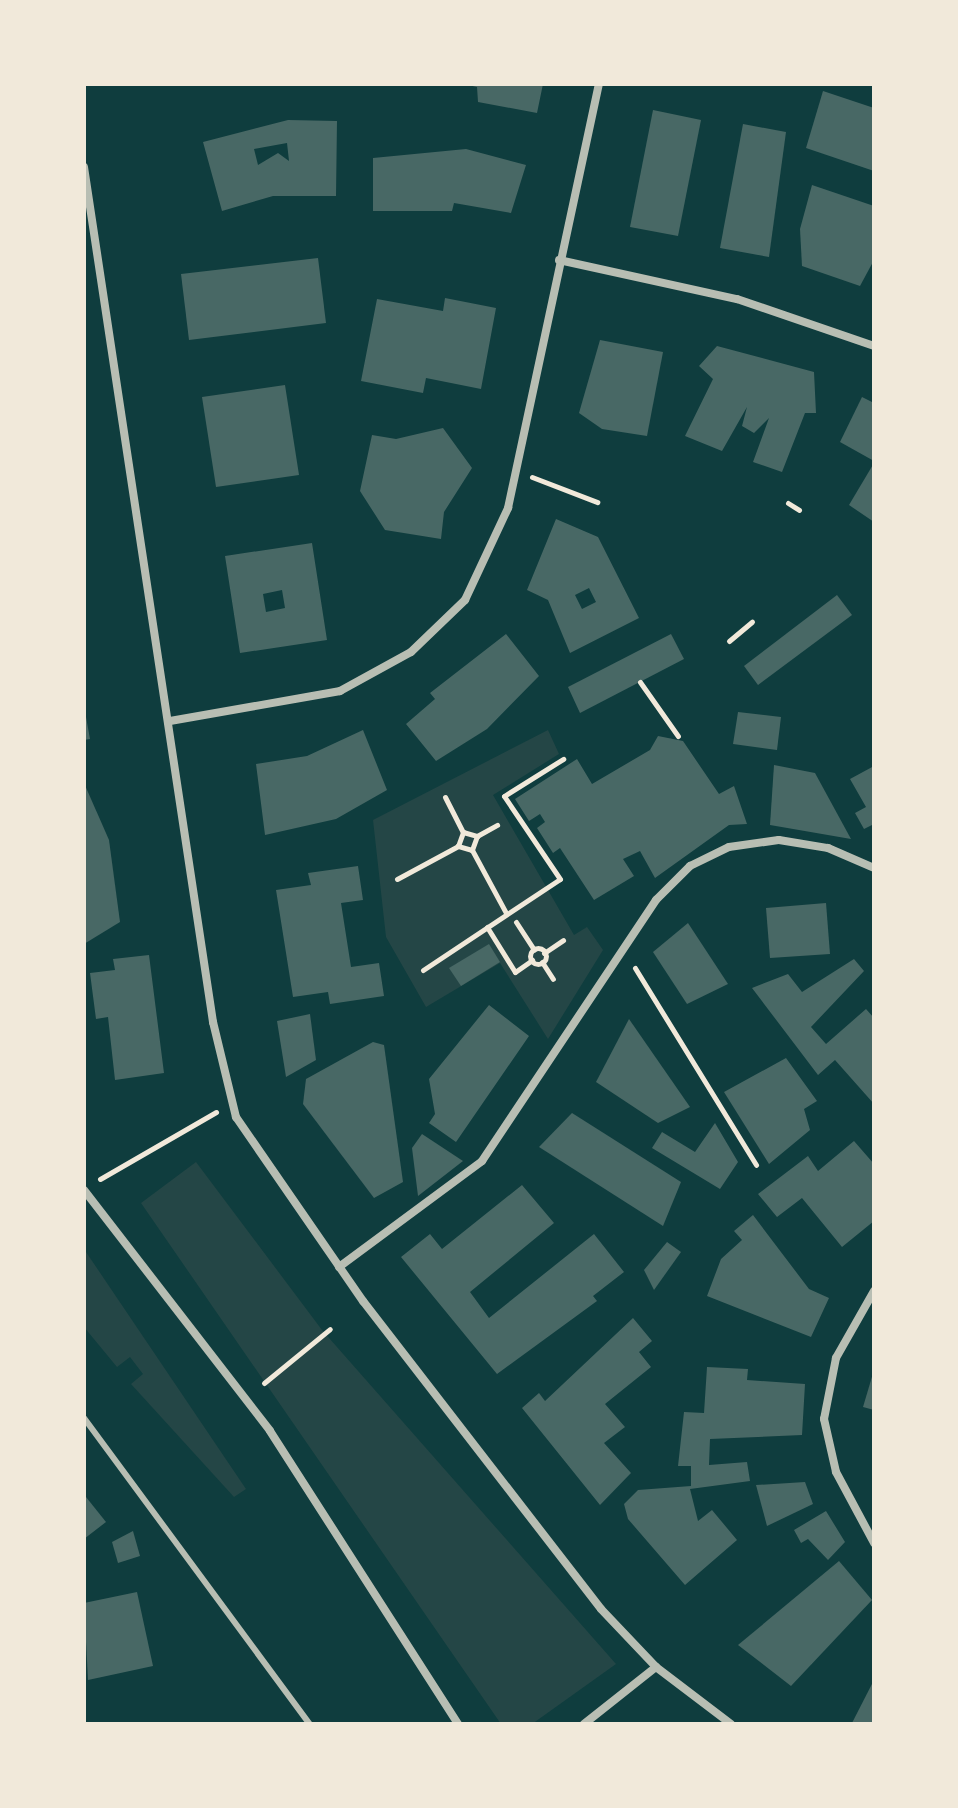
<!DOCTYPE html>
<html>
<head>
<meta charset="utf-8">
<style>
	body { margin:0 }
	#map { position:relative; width:958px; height:1808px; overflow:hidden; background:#0f3d3e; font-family:Barlow,sans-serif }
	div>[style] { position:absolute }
	.green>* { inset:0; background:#244646 }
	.building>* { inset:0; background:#486865 }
	.path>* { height:5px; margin:-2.5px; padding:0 2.5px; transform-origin:2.5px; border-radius:2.5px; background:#f1e9da }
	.path>.ring { margin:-2.5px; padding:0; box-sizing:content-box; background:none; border:5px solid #f1e9da; border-radius:50% }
	.service>* { height:6px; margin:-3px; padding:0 3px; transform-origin:3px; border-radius:3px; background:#b8beb3 }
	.minor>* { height:8px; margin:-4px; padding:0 4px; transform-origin:4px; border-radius:4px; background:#b8beb3 }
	span { translate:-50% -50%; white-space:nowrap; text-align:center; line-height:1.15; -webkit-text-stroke:8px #f1e9da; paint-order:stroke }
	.frame { position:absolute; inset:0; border:86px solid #f1e9da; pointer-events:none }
</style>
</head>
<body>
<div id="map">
	<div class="green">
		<div style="clip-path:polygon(548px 730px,559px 754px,493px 795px,574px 935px,587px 927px,603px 950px,548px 1039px,500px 963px,426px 1007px,386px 937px,373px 820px)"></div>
		<div style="clip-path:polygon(196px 1162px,322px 1330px,616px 1664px,532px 1724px,501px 1724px,141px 1203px)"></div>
		<div style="clip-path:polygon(84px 1249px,246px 1489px,234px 1497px,131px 1384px,143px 1374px,130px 1357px,117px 1367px,84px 1327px)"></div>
	</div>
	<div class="building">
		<div style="clip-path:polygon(543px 84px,537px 113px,478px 102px,477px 87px,468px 85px)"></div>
		<div style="clip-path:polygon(823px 91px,874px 108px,874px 171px,806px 148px)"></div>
		<div style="clip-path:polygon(653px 110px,701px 120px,678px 236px,630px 227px)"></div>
		<div style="clip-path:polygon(evenodd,288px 120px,337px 121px,336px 196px,273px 196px,222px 211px,203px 142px,288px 120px,287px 143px,289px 161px,278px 153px,258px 165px,254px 149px,287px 143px)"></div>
		<div style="clip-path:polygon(743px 124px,786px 132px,769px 257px,720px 248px)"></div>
		<div style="clip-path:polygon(466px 149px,526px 165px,511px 213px,454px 203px,452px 211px,373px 211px,373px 158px)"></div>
		<div style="clip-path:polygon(812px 185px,874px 206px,874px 260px,860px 286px,802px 266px,800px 229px)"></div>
		<div style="clip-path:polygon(318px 258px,326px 323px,189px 340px,181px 274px)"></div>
		<div style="clip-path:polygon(445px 298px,496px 308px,481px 389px,426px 378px,423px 393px,361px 381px,377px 299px,443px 311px)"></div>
		<div style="clip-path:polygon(600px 340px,663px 352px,647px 436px,602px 429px,579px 413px)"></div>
		<div style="clip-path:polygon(717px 346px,814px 372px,816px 413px,805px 413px,782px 472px,753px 462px,769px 418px,754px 433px,742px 426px,747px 407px,722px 451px,685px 436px,713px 379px,699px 366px)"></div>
		<div style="clip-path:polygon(285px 385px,299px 475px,216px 487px,202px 397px)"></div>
		<div style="clip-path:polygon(862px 397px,874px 403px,874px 461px,840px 442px)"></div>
		<div style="clip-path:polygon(443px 428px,472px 468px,444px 512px,441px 539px,385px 530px,360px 491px,372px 435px,396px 439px)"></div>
		<div style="clip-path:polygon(874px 463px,874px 522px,849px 505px)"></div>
		<div style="clip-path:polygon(evenodd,556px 519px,598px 537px,639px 618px,570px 653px,548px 600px,527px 590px,556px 519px,589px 588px,596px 602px,582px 609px,575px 595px,589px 588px)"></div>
		<div style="clip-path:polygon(evenodd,312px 543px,327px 640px,240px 653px,225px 556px,312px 543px,282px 590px,285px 608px,266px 612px,263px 594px,282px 590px)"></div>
		<div style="clip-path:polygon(837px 595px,852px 615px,758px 685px,744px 666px)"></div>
		<div style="clip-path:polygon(506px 634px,539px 676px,487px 729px,436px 761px,406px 724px,435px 699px,430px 693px)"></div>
		<div style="clip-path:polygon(671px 634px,684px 659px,580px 713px,568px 687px)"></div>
		<div style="clip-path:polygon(84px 706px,90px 739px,84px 740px)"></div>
		<div style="clip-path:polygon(738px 712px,781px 717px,777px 750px,733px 744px)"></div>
		<div style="clip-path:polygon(363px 730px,387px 790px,336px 819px,265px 835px,256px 764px,307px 756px)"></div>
		<div style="clip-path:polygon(658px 736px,683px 741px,719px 794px,734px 786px,747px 824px,729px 825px,655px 878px,640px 851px,623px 859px,634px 876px,594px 900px,560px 848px,553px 853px,537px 828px,545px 822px,540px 814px,529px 821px,515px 799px,577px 759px,592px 784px,650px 750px)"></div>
		<div style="clip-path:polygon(774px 765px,815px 773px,851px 839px,770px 825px)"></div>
		<div style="clip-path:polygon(874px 766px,874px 824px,864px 829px,855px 813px,866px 807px,850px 779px)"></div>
		<div style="clip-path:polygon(84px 783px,109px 840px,120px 922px,84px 944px)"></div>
		<div style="clip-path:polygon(358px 866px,363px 900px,341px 903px,351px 967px,379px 963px,384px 996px,330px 1004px,328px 992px,293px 997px,276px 890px,311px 885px,308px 873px)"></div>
		<div style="clip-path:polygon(826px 903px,830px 954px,770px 958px,766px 908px)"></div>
		<div style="clip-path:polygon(688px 923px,728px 984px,687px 1004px,653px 952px)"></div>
		<div style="clip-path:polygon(489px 944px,500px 962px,461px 986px,449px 968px)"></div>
		<div style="clip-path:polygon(149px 955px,164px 1073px,115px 1080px,108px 1017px,96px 1019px,90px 973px,115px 970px,113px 959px)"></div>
		<div style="clip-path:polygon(854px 959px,864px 971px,811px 1027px,826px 1044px,866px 1009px,874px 1018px,874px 1104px,835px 1060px,818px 1075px,752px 988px,788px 974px,802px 992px)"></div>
		<div style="clip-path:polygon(489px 1005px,529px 1036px,456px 1142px,429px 1123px,435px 1114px,429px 1079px)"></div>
		<div style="clip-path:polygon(310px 1014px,316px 1060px,286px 1077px,277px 1021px)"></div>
		<div style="clip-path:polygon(629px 1019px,690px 1107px,658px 1123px,596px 1082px)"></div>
		<div style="clip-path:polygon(373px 1042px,384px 1045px,403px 1182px,374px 1198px,303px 1104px,306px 1079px)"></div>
		<div style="clip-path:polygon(786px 1058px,817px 1101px,804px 1109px,810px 1130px,769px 1164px,724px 1092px)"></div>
		<div style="clip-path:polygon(572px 1113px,681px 1182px,663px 1226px,539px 1147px)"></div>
		<div style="clip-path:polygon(715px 1123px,738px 1162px,720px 1189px,652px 1148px,662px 1132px,695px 1152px)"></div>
		<div style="clip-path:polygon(422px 1134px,463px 1161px,418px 1196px,412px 1148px)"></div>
		<div style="clip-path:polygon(854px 1141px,874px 1164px,874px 1221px,842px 1247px,802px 1198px,777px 1217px,758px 1194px,808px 1156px,818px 1171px)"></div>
		<div style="clip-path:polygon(522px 1185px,554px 1223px,470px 1292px,489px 1318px,594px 1234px,624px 1272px,593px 1296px,597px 1301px,497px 1374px,401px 1257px,430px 1234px,442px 1249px)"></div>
		<div style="clip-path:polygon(753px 1215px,809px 1289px,829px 1298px,811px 1337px,707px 1296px,721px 1259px,742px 1240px,734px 1231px)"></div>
		<div style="clip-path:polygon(667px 1242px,681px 1252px,654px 1290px,644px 1270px)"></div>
		<div style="clip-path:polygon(633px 1318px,652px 1341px,639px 1352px,651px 1367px,605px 1404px,625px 1427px,604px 1443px,631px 1473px,600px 1505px,522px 1408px,539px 1393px,545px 1401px)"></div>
		<div style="clip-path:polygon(707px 1367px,748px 1369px,747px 1380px,805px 1384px,802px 1435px,710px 1439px,709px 1465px,747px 1462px,750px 1481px,690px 1489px,698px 1521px,712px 1510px,737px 1540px,685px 1585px,628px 1519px,624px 1504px,638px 1490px,691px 1486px,691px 1466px,678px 1466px,684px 1412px,704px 1413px)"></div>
		<div style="clip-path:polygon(874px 1370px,874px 1410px,863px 1407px)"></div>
		<div style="clip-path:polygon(805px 1482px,813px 1504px,767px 1526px,756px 1485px)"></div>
		<div style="clip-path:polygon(86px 1497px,106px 1522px,84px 1539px,84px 1499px)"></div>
		<div style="clip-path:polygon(826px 1511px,845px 1542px,828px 1560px,808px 1539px,801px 1543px,794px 1530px)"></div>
		<div style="clip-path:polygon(133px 1531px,140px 1556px,118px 1563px,112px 1542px)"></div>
		<div style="clip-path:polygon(839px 1561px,872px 1600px,791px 1686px,738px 1645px)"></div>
		<div style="clip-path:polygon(137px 1592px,153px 1666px,88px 1680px,84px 1603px)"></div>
		<div style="clip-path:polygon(874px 1680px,874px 1724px,854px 1724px,852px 1723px)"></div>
	</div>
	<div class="path">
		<div style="left:532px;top:477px;width:70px;rotate:21deg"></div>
		<div style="left:788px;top:503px;width:13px;rotate:32deg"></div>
		<div style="left:729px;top:641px;width:30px;rotate:-40deg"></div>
		<div style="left:640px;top:682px;width:66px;rotate:54.9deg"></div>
		<div style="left:445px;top:797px;width:39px;rotate:63deg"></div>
		<div style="left:477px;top:836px;width:23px;rotate:-29deg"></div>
		<div style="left:472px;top:850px;width:15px;rotate:-164deg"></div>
		<div style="left:458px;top:846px;width:15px;rotate:-70deg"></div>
		<div style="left:463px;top:832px;width:15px;rotate:16deg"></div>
		<div style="left:477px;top:836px;width:15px;rotate:110deg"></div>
		<div style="left:472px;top:850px;width:72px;rotate:61.6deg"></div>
		<div style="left:397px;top:879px;width:69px;rotate:-28.4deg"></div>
		<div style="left:516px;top:922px;width:33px;rotate:57deg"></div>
		<div style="left:487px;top:927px;width:53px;rotate:58.1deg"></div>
		<div style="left:515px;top:972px;width:21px;rotate:-35deg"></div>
		<div class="ring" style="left:530px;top:948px;width:11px;height:11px"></div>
		<div style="left:544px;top:953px;width:23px;rotate:-34deg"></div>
		<div style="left:542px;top:962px;width:20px;rotate:57deg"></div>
		<div style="left:635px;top:968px;width:231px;rotate:58.4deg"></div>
		<div style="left:423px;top:970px;width:164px;rotate:-33.6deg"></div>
		<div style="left:560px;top:879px;width:100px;rotate:-124deg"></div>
		<div style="left:504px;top:796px;width:70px;rotate:-32.1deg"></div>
		<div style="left:100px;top:1179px;width:134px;rotate:-30deg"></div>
		<div style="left:264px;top:1383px;width:85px;rotate:-39.3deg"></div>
	</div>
	<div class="service">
		<div style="left:84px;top:1418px;width:380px;rotate:53.6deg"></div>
	</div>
	<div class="minor">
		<div style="left:84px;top:167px;width:865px;rotate:81.42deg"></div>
		<div style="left:213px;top:1022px;width:98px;rotate:76.4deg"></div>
		<div style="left:236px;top:1117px;width:224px;rotate:55.4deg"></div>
		<div style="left:363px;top:1301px;width:389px;rotate:52.3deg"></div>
		<div style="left:601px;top:1609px;width:80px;rotate:46.5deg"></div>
		<div style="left:656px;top:1667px;width:94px;rotate:37.2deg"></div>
		<div style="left:559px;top:260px;width:182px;rotate:12.4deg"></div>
		<div style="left:737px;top:299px;width:145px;rotate:18.9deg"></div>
		<div style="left:170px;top:721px;width:173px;rotate:-10deg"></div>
		<div style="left:340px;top:691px;width:81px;rotate:-28.8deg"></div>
		<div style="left:411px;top:652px;width:75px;rotate:-43.9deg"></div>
		<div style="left:465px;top:600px;width:102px;rotate:-64.9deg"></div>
		<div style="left:508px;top:508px;width:434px;rotate:-77.9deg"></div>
		<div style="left:84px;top:1190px;width:304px;rotate:52.3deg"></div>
		<div style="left:270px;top:1431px;width:348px;rotate:57.3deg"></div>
		<div style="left:339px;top:1267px;width:178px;rotate:-36.5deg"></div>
		<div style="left:482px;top:1161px;width:314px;rotate:-56.3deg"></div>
		<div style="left:656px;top:900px;width:48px;rotate:-45deg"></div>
		<div style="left:690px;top:866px;width:43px;rotate:-26deg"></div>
		<div style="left:729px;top:847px;width:50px;rotate:-8deg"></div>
		<div style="left:779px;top:840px;width:50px;rotate:9.3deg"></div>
		<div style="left:828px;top:848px;width:50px;rotate:23.5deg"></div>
		<div style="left:874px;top:1291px;width:77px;rotate:119.6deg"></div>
		<div style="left:836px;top:1358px;width:62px;rotate:101.1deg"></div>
		<div style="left:824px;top:1419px;width:54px;rotate:77.2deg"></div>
		<div style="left:836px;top:1472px;width:81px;rotate:61.8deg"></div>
		<div style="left:584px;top:1724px;width:92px;rotate:-38.4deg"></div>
	</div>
	<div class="frame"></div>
</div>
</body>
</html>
